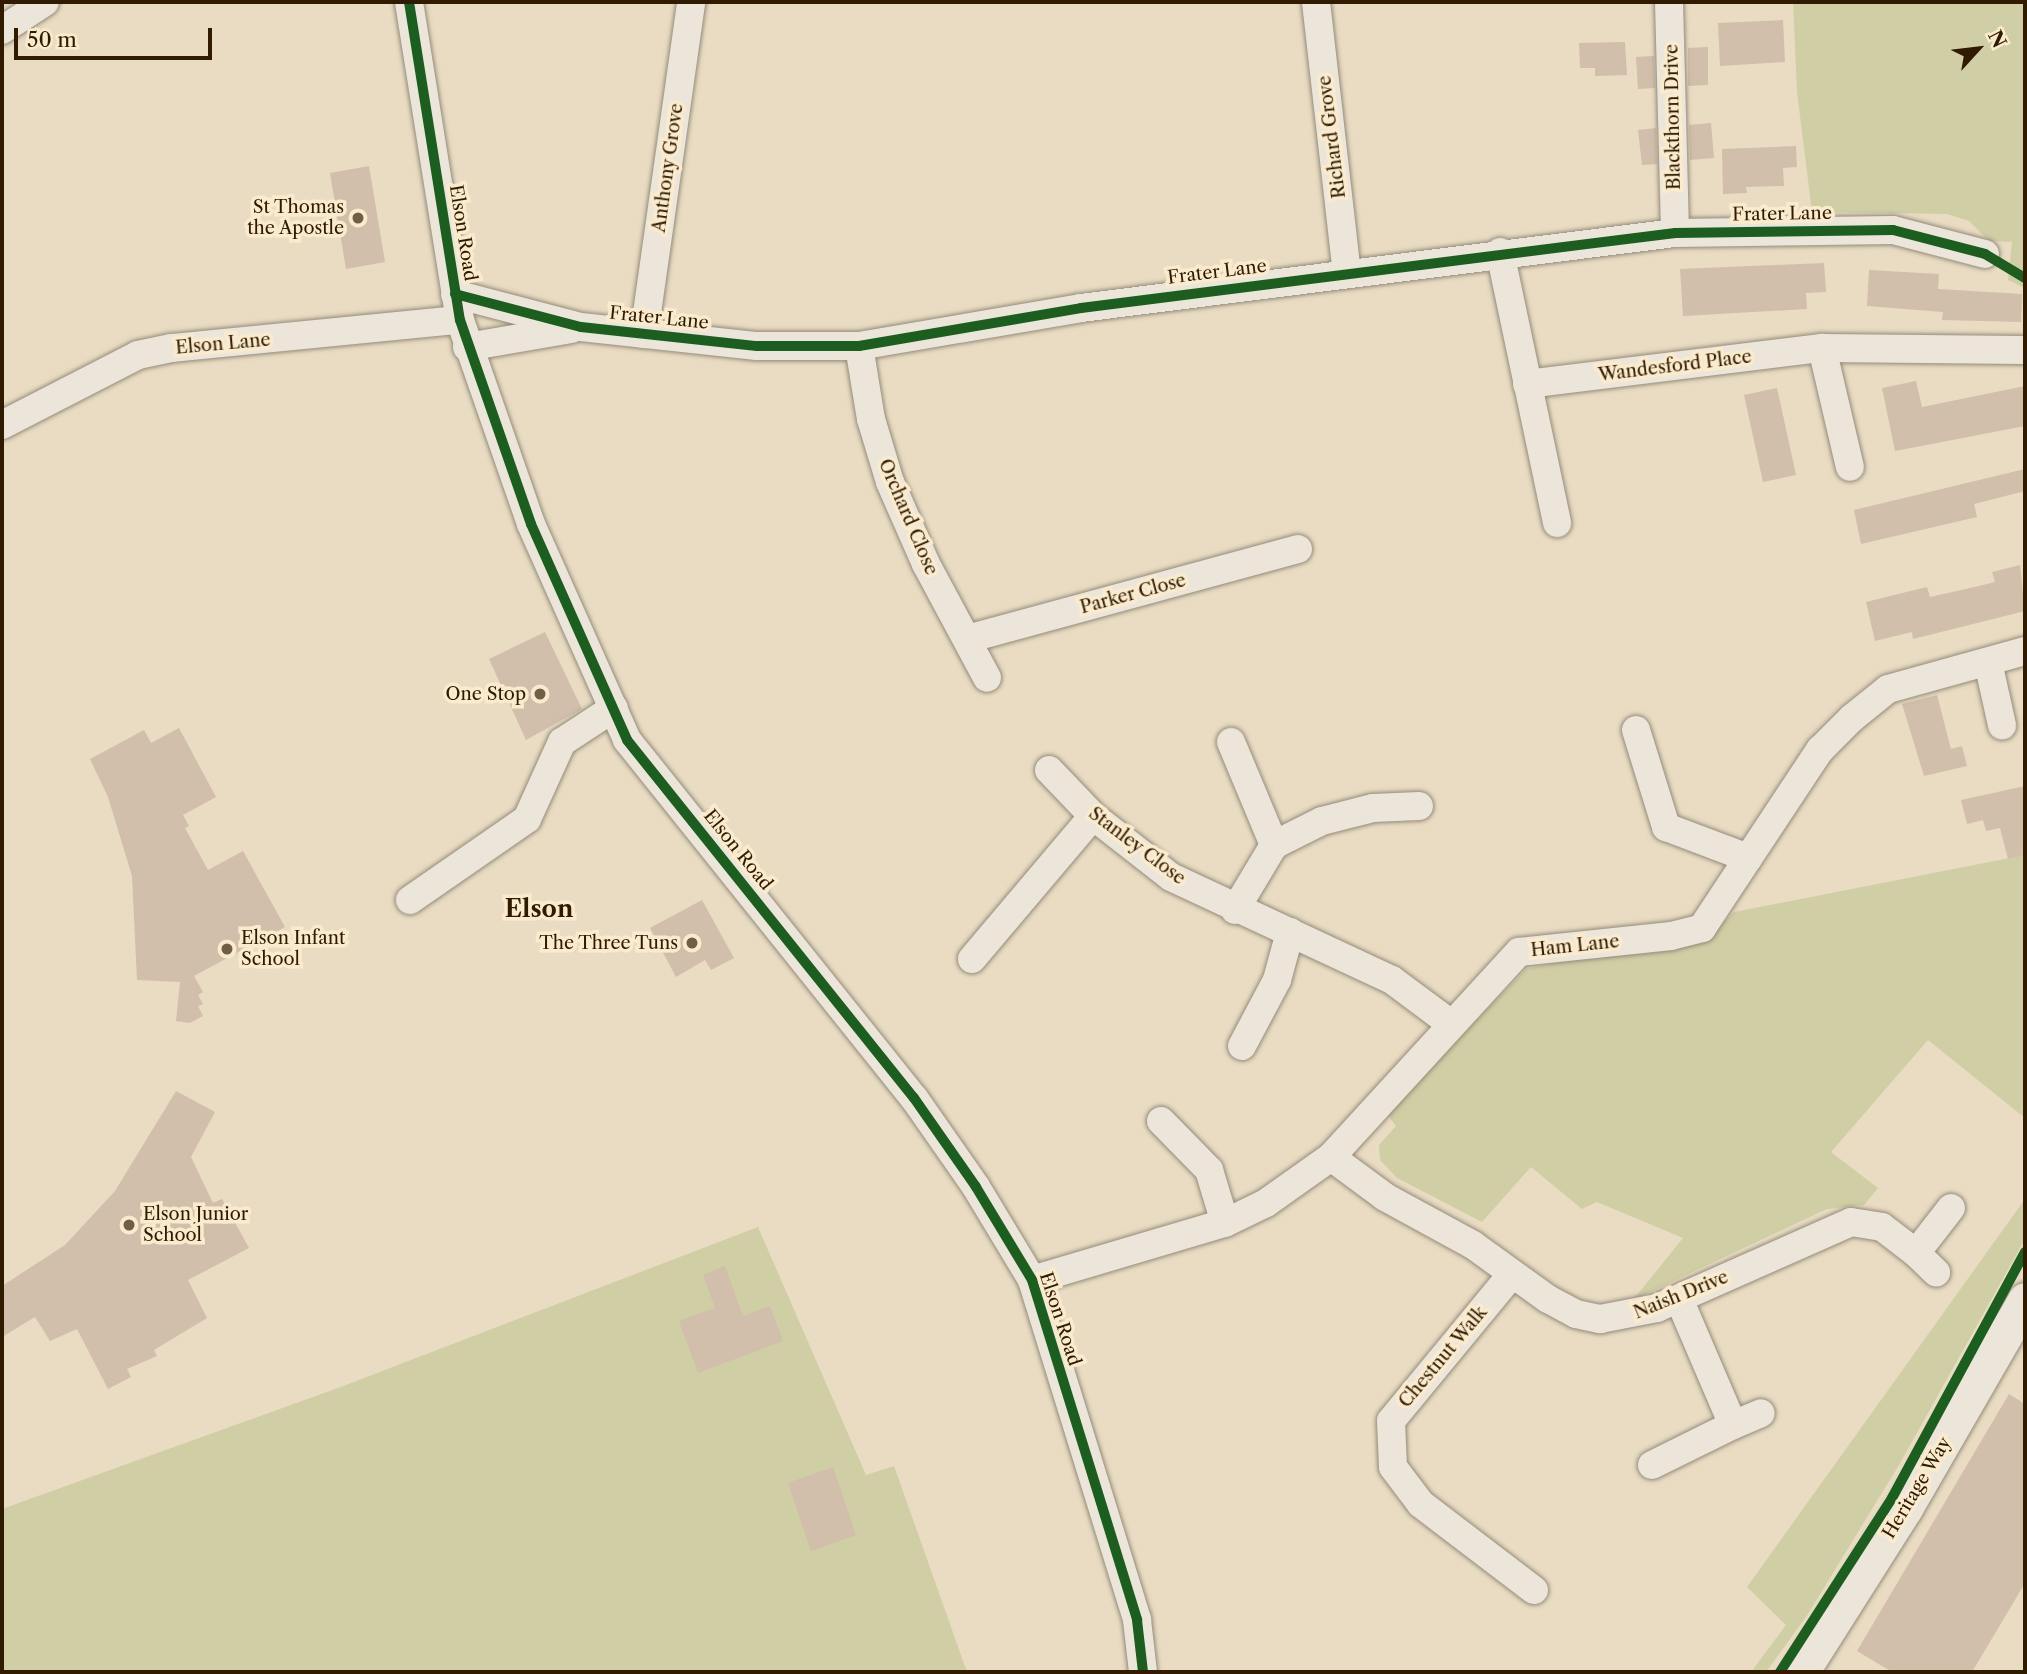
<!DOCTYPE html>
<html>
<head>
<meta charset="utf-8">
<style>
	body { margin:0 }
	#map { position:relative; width:2027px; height:1674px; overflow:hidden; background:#e9dcc3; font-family:"Libre Caslon Text",serif }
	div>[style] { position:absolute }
	.green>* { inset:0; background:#d0cea5 }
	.building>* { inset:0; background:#d1beab }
	.roads { filter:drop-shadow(0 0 2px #958b7a) drop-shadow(0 0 2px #958b7a) }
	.minor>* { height:28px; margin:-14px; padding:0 14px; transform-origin:14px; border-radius:14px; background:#ece5d9 }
	.tertiary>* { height:35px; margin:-17.5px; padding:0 17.5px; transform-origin:17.5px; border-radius:17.5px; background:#ece5d9 }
	.cycleway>* { height:10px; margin:-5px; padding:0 5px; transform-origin:5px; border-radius:5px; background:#1b5e20 }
	.dots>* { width:19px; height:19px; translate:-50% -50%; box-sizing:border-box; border:4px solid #fbebce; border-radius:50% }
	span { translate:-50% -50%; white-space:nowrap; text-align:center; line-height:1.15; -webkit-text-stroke:7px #fbebce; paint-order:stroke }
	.street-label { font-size:18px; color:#301a00 }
	.poi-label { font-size:18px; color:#301a00 }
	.right { translate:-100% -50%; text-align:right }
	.left { translate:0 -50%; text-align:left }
	.district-label { font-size:24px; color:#301a00; font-weight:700 }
	.frame { position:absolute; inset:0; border:4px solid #301a00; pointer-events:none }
	.north { position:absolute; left:1943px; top:14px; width:70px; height:70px; -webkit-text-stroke:5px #fbebce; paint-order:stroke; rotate:63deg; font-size:19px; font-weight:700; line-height:28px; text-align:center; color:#301a00 }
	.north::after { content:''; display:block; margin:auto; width:24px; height:32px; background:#301a00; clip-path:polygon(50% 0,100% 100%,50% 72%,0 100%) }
	.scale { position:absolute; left:14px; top:28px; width:198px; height:32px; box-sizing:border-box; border:4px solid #301a00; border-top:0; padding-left:9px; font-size:21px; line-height:24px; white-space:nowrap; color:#301a00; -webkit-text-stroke:5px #fbebce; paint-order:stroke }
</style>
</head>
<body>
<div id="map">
	<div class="green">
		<div style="clip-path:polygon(1793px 2px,2025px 2px,2025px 288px,2008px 280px,2012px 242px,1989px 241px,1969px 221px,1947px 214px,1812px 212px,1797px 92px)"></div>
		<div style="clip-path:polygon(2025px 855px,2025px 1118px,1928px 1040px,1831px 1152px,1878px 1188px,1864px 1205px,1827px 1209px,1633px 1300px,1683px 1238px,1597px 1202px,1582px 1209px,1531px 1167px,1482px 1222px,1397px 1178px,1380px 1160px,1379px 1145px,1396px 1126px,1386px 1113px,1526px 969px,1715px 931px,1734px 912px)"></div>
		<div style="clip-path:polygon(2025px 1199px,2025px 1239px,1899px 1465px,1808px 1614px,1766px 1672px,1751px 1672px,1786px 1625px,1747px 1587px)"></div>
		<div style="clip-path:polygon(758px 1227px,866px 1475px,894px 1466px,967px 1672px,2px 1672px,2px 1509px,338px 1388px)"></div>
	</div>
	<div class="building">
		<div style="clip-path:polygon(1783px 20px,1785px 62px,1720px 66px,1718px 23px)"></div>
		<div style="clip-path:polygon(1625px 42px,1627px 75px,1595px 76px,1595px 68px,1580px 68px,1579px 43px)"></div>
		<div style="clip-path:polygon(1708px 47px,1708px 85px,1688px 86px,1688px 48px)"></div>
		<div style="clip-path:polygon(1654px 56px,1655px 88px,1638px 89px,1636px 57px)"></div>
		<div style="clip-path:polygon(1711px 123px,1714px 158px,1690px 160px,1689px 125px)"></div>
		<div style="clip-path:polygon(1656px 128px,1657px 164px,1642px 165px,1638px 130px)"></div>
		<div style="clip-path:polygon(1796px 146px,1797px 167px,1783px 168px,1784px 186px,1746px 187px,1747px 193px,1723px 194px,1722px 149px)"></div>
		<div style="clip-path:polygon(369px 166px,385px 262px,346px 269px,330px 173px)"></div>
		<div style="clip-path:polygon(1824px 263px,1826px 292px,1806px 293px,1807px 309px,1683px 316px,1680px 269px)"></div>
		<div style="clip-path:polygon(1869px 270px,1939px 274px,1938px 289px,2022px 294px,2021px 322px,1942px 320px,1943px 312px,1867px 306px)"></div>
		<div style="clip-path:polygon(1916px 381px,1922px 407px,2025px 386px,2025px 426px,1895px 451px,1882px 388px)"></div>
		<div style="clip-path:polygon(1777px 388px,1796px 475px,1763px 482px,1744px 395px)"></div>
		<div style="clip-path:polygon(2025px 469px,2025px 491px,1974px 504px,1977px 517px,1861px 544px,1854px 510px)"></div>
		<div style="clip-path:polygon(2020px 565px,2025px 611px,1913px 639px,1912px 632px,1875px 641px,1866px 602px,1927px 587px,1930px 597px,1979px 586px,1995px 582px,1992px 572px)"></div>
		<div style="clip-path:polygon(545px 632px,582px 709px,526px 740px,489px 659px)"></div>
		<div style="clip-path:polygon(1937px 695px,1951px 749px,1962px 746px,1967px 766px,1924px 776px,1902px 704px)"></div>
		<div style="clip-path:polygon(179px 728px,216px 797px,183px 815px,189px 826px,185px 828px,208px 870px,243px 851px,285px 927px,194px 976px,203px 992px,198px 995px,203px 1004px,198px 1006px,203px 1016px,190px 1023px,176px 1021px,180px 982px,137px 980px,132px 876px,108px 797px,90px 759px,144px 730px,151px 743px)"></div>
		<div style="clip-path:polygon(2025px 786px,2025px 855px,2008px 859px,2000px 828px,1986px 831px,1983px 820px,1967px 824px,1961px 800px)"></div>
		<div style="clip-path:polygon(702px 900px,734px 958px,711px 970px,705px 960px,676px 977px,650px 928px)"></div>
		<div style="clip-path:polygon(176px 1091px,215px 1112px,191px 1157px,213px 1203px,222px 1199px,249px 1248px,188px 1280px,207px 1318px,154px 1350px,157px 1356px,127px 1369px,131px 1377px,108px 1389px,77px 1329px,50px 1341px,35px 1317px,2px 1337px,2px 1286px,65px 1245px,115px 1191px)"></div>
		<div style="clip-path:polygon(725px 1266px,743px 1316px,770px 1306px,783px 1341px,698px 1373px,679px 1321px,715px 1308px,703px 1275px)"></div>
		<div style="clip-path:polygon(2009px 1394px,2025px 1404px,2025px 1583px,1972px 1672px,1892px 1672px,1857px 1651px)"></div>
		<div style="clip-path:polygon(833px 1467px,856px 1535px,811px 1551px,788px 1483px)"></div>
	</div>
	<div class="roads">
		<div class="minor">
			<div style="left:409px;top:2px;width:322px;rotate:80.9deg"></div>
			<div style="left:460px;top:320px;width:216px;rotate:70.8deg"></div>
			<div style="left:531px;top:524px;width:236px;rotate:66deg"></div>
			<div style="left:627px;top:740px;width:459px;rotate:51.3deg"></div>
			<div style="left:914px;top:1098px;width:108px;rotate:55.1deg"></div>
			<div style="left:976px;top:1187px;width:109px;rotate:58.9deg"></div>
			<div style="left:1032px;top:1280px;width:356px;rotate:72.8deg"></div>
			<div style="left:1137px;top:1620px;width:52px;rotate:83.4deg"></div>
			<div style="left:1316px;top:2px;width:273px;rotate:83.5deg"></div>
			<div style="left:1669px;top:2px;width:231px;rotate:88.5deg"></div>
			<div style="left:2px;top:30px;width:51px;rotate:-33.1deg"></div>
			<div style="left:1500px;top:252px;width:277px;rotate:78.1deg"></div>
			<div style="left:455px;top:294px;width:130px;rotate:14.7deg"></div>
			<div style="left:581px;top:327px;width:177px;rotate:6.2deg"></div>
			<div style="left:757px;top:346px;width:102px"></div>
			<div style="left:859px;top:346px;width:225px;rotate:-9.7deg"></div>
			<div style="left:1081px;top:308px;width:599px;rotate:-7.2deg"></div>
			<div style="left:1675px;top:233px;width:218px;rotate:-0.8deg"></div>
			<div style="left:1893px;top:230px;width:95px;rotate:14.6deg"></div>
			<div style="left:644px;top:334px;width:335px;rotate:-81.9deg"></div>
			<div style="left:859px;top:346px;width:74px;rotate:80.7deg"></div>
			<div style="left:871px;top:419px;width:66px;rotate:73.2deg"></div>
			<div style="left:890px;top:482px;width:90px;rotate:66.3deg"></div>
			<div style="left:926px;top:564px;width:129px;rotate:61.8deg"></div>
			<div style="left:467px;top:347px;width:106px;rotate:-9.8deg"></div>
			<div style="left:1822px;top:348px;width:122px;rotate:76.8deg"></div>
			<div style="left:1527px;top:384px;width:297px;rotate:-7deg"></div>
			<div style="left:1822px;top:348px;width:203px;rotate:0.6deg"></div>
			<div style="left:2px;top:425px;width:153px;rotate:-27.2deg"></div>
			<div style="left:138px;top:355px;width:35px;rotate:-12deg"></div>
			<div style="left:172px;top:348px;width:289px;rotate:-5.6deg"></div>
			<div style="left:967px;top:639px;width:343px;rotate:-15.2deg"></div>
			<div style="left:1988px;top:662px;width:65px;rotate:77.5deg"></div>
			<div style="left:1636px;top:730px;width:102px;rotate:72.8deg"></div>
			<div style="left:1666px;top:827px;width:88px;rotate:20.7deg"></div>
			<div style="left:1231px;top:742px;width:112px;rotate:67.3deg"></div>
			<div style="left:1049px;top:770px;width:64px;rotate:46.3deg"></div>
			<div style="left:1093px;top:816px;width:99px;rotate:38deg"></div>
			<div style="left:1171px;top:877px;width:244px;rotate:25deg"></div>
			<div style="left:1392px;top:980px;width:74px;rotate:36.7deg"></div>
			<div style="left:410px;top:900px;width:142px;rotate:-34.7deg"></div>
			<div style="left:527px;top:819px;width:85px;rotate:-65.6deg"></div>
			<div style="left:562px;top:742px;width:62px;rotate:-33.2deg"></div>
			<div style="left:1235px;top:910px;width:76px;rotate:-59deg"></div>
			<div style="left:1274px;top:845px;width:54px;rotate:-26.6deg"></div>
			<div style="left:1322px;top:821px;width:53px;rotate:-14.3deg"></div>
			<div style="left:1373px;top:808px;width:46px;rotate:-2.5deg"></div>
			<div style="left:972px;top:959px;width:187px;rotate:-49.8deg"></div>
			<div style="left:1242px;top:1046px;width:75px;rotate:-62.1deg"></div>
			<div style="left:1277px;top:980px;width:50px;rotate:-74.8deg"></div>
			<div style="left:1161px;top:1121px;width:69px;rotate:45.6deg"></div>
			<div style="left:1209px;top:1170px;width:55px;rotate:73.2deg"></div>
			<div style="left:1331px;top:1157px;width:67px;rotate:36.5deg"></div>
			<div style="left:1385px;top:1197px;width:100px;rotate:28.6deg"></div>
			<div style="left:1473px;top:1245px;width:92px;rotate:35.8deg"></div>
			<div style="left:1548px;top:1299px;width:32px;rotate:28deg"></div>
			<div style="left:1576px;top:1314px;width:25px;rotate:12deg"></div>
			<div style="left:1600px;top:1319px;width:58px;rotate:-10.9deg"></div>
			<div style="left:1657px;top:1308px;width:212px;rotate:-23.9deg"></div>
			<div style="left:1851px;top:1222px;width:31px;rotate:9deg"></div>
			<div style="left:1882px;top:1227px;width:43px;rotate:37.4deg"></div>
			<div style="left:1916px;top:1253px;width:57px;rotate:-52.1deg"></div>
			<div style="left:1916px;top:1253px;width:28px;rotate:44deg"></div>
			<div style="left:1512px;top:1274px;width:190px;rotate:129.5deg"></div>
			<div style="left:1391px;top:1421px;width:46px;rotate:87.5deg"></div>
			<div style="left:1393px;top:1467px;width:46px;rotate:52.9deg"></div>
			<div style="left:1421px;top:1504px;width:142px;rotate:37.3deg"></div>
			<div style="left:1032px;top:1280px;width:201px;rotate:-16.5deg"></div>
			<div style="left:1225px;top:1223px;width:46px;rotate:-26deg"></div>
			<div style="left:1266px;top:1203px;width:80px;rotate:-35.3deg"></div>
			<div style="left:1331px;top:1157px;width:278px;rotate:-47.5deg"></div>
			<div style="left:1519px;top:952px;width:153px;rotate:-6deg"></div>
			<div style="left:1671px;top:936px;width:32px;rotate:-14deg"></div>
			<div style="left:1702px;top:928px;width:214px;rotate:-56.5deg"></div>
			<div style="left:1820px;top:750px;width:45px;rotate:-45deg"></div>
			<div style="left:1852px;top:718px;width:46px;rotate:-38.9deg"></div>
			<div style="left:1888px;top:689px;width:142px;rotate:-15.5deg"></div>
			<div style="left:1733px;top:1425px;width:30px;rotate:-23deg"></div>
			<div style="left:1652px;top:1465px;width:90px;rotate:-26.3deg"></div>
			<div style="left:1733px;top:1425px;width:137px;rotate:-113.2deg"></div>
		</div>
		<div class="tertiary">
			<div style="left:1801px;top:1672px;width:194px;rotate:-57.6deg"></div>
			<div style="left:1905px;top:1508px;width:240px;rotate:-60deg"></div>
		</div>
	</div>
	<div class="cycleway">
		<div style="left:409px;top:2px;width:322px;rotate:80.9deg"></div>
		<div style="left:460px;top:320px;width:216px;rotate:70.8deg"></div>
		<div style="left:531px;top:524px;width:236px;rotate:66deg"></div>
		<div style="left:627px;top:740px;width:459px;rotate:51.3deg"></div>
		<div style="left:914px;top:1098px;width:108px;rotate:55.1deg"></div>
		<div style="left:976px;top:1187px;width:109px;rotate:58.9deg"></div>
		<div style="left:1032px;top:1280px;width:356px;rotate:72.8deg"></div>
		<div style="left:1137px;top:1620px;width:52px;rotate:83.4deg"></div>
		<div style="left:455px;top:294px;width:130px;rotate:14.7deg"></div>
		<div style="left:581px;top:327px;width:177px;rotate:6.2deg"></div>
		<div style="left:757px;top:346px;width:102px"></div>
		<div style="left:859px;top:346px;width:225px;rotate:-9.7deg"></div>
		<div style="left:1081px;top:308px;width:599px;rotate:-7.2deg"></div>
		<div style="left:1675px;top:233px;width:218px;rotate:-0.8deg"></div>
		<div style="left:1893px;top:230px;width:95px;rotate:14.6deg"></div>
		<div style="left:1985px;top:254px;width:47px;rotate:31deg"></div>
		<div style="left:1780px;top:1672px;width:207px;rotate:-57.2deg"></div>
		<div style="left:1892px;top:1498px;width:280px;rotate:-61.6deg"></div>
	</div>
	<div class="dots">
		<div style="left:358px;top:218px;background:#715e44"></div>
		<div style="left:540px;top:694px;background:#715e44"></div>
		<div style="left:692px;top:943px;background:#715e44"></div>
		<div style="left:227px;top:949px;background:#715e44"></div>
		<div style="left:129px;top:1225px;background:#715e44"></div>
	</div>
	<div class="street-label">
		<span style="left:1673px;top:117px;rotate:-91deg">Blackthorn Drive</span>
		<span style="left:1332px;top:137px;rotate:-97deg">Richard Grove</span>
		<span style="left:668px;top:168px;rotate:-82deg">Anthony Grove</span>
		<span style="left:1782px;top:214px;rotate:-1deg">Frater Lane</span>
		<span style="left:463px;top:233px;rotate:81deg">Elson Road</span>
		<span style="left:1217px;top:272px;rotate:-7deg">Frater Lane</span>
		<span style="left:659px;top:318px;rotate:6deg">Frater Lane</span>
		<span style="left:223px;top:344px;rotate:-5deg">Elson Lane</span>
		<span style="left:1675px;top:366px;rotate:-7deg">Wandesford Place</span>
		<span style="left:908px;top:517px;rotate:67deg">Orchard Close</span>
		<span style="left:1133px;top:594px;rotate:-15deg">Parker Close</span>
		<span style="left:1137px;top:846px;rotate:37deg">Stanley Close</span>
		<span style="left:738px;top:850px;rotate:51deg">Elson Road</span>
		<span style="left:1575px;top:946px;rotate:-6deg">Ham Lane</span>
		<span style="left:1681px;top:1295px;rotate:-22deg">Naish Drive</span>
		<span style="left:1060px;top:1319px;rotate:72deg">Elson Road</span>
		<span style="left:1443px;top:1357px;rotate:-50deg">Chestnut Walk</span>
		<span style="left:1917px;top:1488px;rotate:-59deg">Heritage Way</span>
	</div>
	<div class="poi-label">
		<span class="right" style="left:344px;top:218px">St Thomas<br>the Apostle</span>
		<span class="right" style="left:526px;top:694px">One Stop</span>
		<span class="left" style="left:241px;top:949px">Elson Infant<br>School</span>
		<span class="right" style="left:678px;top:943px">The Three Tuns</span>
		<span class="left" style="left:143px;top:1225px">Elson Junior<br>School</span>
	</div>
	<div class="district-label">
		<span style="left:539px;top:909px">Elson</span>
	</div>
	<div class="frame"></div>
	<div class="north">N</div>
	<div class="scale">50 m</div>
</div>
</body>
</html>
